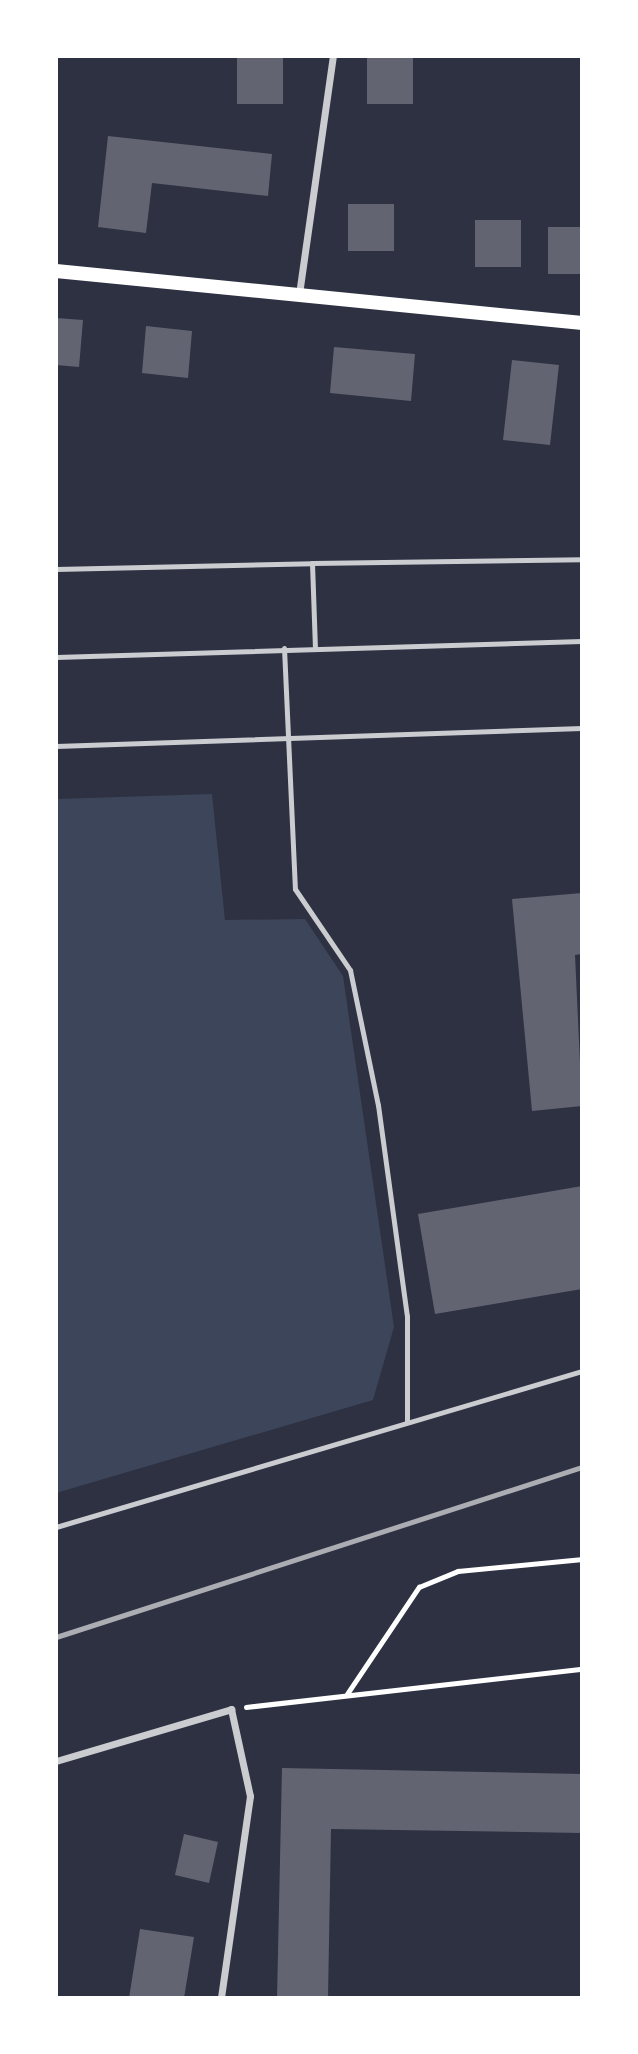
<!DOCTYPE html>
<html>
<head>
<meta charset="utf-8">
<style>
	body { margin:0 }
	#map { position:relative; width:638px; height:2054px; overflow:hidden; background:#2d3142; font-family:"Source Sans 3",sans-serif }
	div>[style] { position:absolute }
	.green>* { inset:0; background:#3c4559 }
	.building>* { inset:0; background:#626471 }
	.path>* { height:4.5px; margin:-2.25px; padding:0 2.25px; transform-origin:2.25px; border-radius:2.25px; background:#fff }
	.service>* { height:5px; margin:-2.5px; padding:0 2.5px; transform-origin:2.5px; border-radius:2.5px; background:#caccd0 }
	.minor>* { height:7px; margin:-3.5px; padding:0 3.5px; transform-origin:3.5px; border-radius:3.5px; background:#caccd0 }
	.secondary>* { height:14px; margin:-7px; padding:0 7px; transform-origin:7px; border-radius:7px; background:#fff }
	.rail>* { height:5px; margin:-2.5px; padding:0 2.5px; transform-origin:2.5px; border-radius:2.5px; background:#abadb3 }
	span { translate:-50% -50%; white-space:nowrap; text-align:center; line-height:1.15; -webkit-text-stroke:7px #fff; paint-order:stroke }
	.frame { position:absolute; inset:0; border:58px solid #fff; pointer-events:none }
</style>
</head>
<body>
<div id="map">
	<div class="green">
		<div style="clip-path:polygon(212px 794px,225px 920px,305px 919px,343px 976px,394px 1327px,373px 1400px,56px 1493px,56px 799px)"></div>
	</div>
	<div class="building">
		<div style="clip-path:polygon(237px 57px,283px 57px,283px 104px,237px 104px)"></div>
		<div style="clip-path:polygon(367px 57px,413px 57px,413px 104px,367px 104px)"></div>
		<div style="clip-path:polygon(108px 136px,272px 154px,268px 196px,152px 183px,146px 233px,98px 227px)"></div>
		<div style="clip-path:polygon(348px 204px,394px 204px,394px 251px,348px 251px)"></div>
		<div style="clip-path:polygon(475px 220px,521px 220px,521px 267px,475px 267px)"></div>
		<div style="clip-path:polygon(548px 227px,582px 227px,582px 274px,548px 274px)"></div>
		<div style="clip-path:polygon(56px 318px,83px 320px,79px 367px,56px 365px)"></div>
		<div style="clip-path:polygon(146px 326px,192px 331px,188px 378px,142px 373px)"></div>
		<div style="clip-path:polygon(334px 347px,415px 354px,411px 401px,330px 393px)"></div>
		<div style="clip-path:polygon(512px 360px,559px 365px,550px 445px,503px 440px)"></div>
		<div style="clip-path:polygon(582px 893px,582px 954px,575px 955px,582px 1106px,532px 1111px,512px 899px)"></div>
		<div style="clip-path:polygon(582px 1186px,582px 1289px,435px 1314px,418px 1214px)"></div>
		<div style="clip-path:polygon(282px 1768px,582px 1774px,582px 1833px,331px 1829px,328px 1998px,277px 1998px)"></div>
		<div style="clip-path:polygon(184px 1834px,218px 1842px,209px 1883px,175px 1875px)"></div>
		<div style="clip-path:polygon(140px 1929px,194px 1937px,184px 1998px,129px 1998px)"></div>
	</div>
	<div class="path">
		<div style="left:347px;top:1694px;width:129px;rotate:-56.1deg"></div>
		<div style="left:419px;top:1587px;width:42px;rotate:-22.3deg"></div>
		<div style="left:458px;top:1571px;width:125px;rotate:-5.5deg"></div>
		<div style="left:246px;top:1707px;width:338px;rotate:-6.5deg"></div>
	</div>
	<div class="service">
		<div style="left:312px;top:563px;width:270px;rotate:-0.8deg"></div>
		<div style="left:56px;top:569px;width:256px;rotate:-1.3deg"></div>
		<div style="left:312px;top:563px;width:84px;rotate:88deg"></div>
		<div style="left:284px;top:648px;width:241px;rotate:87.4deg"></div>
		<div style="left:295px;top:889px;width:98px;rotate:55.8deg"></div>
		<div style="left:350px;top:970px;width:138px;rotate:78.3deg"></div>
		<div style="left:378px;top:1105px;width:213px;rotate:82.2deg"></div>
		<div style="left:407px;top:1316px;width:106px;rotate:90deg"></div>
		<div style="left:56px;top:657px;width:526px;rotate:-1.74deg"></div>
		<div style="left:56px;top:746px;width:526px;rotate:-1.96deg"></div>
		<div style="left:56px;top:1527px;width:549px;rotate:-16.52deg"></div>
		<div style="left:580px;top:1998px;width:2px;rotate:-27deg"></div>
	</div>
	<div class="minor">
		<div style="left:299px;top:294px;width:240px;rotate:-81.9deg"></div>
		<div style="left:56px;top:1761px;width:183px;rotate:-16.5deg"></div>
		<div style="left:231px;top:1709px;width:89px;rotate:77.7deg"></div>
		<div style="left:250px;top:1796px;width:204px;rotate:98.2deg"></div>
	</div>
	<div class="secondary">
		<div style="left:56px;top:271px;width:529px;rotate:5.65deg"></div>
	</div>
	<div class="rail">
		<div style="left:56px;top:1637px;width:553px;rotate:-17.91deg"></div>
	</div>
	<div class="frame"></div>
</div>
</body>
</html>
